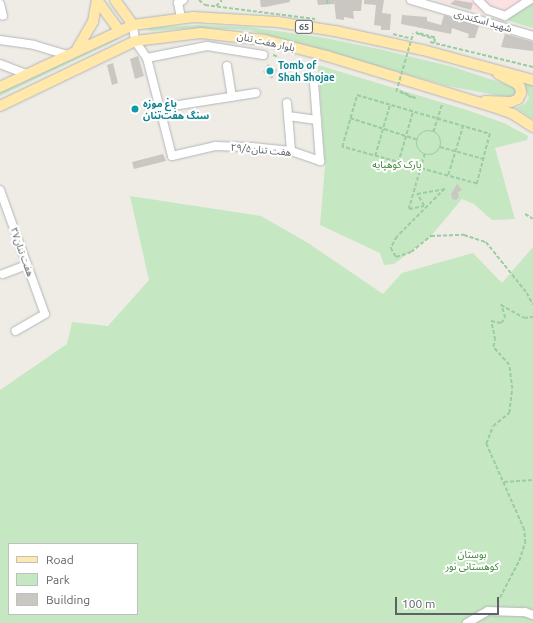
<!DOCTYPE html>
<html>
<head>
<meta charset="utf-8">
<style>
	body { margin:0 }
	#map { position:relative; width:533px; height:623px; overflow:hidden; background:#efece5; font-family:Ubuntu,"Noto Sans Arabic",sans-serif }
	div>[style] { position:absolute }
	.medical>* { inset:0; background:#fce1e2 }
	.green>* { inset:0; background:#c5e7c1 }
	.building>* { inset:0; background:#cac7c2 }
	.path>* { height:1.5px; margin-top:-0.75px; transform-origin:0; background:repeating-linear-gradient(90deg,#9bcca4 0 4px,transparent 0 6px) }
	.path>.ring { margin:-0.75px; padding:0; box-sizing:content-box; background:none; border:1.5px solid #9bcca4; border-radius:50% }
	.roads { filter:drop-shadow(0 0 1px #b2b6ba) drop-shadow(0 0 1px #b2b6ba) }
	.minor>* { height:8px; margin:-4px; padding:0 4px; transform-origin:4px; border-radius:4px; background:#fff }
	.major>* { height:10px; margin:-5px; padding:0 5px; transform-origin:5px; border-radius:5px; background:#ffe8aa }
	.path-bridge>* { height:1.5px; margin-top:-0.75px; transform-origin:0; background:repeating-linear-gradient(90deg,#9bcca4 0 4px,transparent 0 6px) }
	.dots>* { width:11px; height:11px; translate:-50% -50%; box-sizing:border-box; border:2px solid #fff; border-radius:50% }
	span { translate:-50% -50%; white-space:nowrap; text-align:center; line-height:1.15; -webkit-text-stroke:4px #fff; paint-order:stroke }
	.shield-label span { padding:1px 3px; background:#fff; border:1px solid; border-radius:3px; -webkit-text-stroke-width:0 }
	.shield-label { font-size:9px; color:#5d6266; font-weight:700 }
	.street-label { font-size:10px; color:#5d6266 }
	.culture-label { font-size:10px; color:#0d838f; font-weight:700 }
	.left { translate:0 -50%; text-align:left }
	.park-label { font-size:10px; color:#398633 }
	.legend { position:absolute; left:8px; top:543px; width:130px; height:72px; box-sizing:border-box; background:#fff; border:1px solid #bec0c2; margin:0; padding:5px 7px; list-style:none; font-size:12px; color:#5d6266 }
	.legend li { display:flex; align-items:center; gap:8px; height:20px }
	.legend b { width:20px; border:1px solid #bec0c2 }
	.scale { position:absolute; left:395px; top:597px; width:104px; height:18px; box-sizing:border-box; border:2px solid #5d6266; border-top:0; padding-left:5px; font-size:12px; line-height:14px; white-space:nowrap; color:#5d6266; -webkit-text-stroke:3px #fff; paint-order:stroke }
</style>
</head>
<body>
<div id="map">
	<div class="medical">
		<div style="clip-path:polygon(437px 0,533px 0,503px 19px)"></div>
	</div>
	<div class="green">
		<div style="clip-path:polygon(533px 1px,533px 28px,503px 19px)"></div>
		<div style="clip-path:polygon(200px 25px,248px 27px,325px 38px,383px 50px,453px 67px,508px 85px,515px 88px,516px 94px,512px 98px,448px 86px,249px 30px,200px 28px,149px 31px,148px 28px)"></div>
		<div style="clip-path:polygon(117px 36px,119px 39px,0 96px,0 92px)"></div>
		<div style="clip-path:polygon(318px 65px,467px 110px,504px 123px,528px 136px,527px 140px,495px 148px,515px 219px,492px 220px,474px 204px,462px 199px,431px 236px,394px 264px,384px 265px,380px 253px,320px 225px,325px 165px)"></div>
		<div style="clip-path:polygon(524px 82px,533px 86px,533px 119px,516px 108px,525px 104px,529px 98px)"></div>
		<div style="clip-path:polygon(evenodd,130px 196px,261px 216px,308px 243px,383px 294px,402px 273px,473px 253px,502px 283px,533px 247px,533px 623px,0 623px,0 390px,67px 344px,72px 322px,108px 326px,149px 280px,130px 196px,9px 544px,137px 544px,137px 614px,9px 614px,9px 544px)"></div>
	</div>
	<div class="building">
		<div style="clip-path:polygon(260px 0,290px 0,290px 2px,265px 7px,261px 7px)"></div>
		<div style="clip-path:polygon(317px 0,334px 0,334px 4px,318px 5px)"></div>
		<div style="clip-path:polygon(334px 0,362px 0,361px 11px,353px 11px,354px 19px,344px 17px,344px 20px,336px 19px)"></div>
		<div style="clip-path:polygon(364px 0,384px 0,382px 13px,391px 14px,390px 30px,381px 30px,381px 26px,374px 25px,376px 5px,364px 4px)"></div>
		<div style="clip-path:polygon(455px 0,473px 3px,471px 10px,450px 4px)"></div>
		<div style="clip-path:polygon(402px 15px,427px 17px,427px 21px,441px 25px,444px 15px,479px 26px,475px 38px,468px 38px,469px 34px,452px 28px,451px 34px,401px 24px)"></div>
		<div style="clip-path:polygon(505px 34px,533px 42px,533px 51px,501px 47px)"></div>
		<div style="clip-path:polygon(138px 56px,144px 76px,135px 79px,130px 59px)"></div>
		<div style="clip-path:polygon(113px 63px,118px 83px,112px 85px,107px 65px)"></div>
		<div style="clip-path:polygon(268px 64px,277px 70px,272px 79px,263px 72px)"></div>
		<div style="clip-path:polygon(163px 154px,166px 161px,134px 169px,132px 162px)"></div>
		<div style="clip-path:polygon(457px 184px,462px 190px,458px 192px,459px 197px,456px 200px,452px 199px,451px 194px)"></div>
	</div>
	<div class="path">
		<div style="left:199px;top:0;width:8px;rotate:40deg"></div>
		<div style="left:205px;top:5px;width:111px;rotate:7.3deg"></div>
		<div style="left:327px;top:0;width:5px;rotate:79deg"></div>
		<div style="left:216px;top:6px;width:8px;rotate:-45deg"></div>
		<div style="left:393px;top:34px;width:16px;rotate:14deg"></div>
		<div style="left:430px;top:42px;width:106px;rotate:13.6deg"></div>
		<div style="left:434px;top:43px;width:5px;rotate:-79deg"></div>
		<div style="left:435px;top:38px;width:20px;rotate:-165deg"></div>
		<div style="left:416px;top:33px;width:19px;rotate:18deg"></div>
		<div style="left:273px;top:55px;width:6px;rotate:18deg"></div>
		<div style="left:357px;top:95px;width:139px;rotate:16.3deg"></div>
		<div style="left:490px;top:134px;width:52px;rotate:104.6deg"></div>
		<div style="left:477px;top:184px;width:140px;rotate:-164.7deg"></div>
		<div style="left:342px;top:147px;width:54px;rotate:-73.9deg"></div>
		<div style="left:408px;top:95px;width:9px;rotate:-159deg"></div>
		<div style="left:400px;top:92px;width:17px;rotate:21deg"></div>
		<div style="left:408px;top:96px;width:8px;rotate:14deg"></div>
		<div style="left:350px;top:118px;width:71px;rotate:17.9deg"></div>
		<div class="ring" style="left:417px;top:131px;width:22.5px;height:22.5px"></div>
		<div style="left:433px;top:132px;width:28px;rotate:-72deg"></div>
		<div style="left:440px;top:147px;width:46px;rotate:15.3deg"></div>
		<div style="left:425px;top:154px;width:57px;rotate:106.2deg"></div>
		<div style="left:409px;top:209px;width:15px;rotate:-11deg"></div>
		<div style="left:424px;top:206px;width:14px;rotate:-120deg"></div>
		<div style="left:417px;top:194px;width:28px;rotate:-10deg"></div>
		<div style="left:375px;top:156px;width:54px;rotate:-73.9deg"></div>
		<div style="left:398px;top:163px;width:54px;rotate:-73.9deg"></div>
		<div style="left:448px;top:175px;width:51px;rotate:-73deg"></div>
		<div style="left:445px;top:189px;width:68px;rotate:135deg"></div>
		<div style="left:397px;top:237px;width:13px;rotate:119deg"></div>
		<div style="left:391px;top:248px;width:10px;rotate:61deg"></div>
		<div style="left:396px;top:257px;width:16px;rotate:-18deg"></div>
		<div style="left:411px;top:252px;width:26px;rotate:-39deg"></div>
		<div style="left:431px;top:236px;width:33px;rotate:-2deg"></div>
		<div style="left:464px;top:235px;width:23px;rotate:18deg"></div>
		<div style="left:486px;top:242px;width:65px;rotate:51.2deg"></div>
		<div style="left:527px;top:293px;width:13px;rotate:63deg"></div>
		<div style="left:525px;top:214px;width:9px;rotate:32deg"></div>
		<div style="left:504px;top:482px;width:29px;rotate:-4deg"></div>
		<div style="left:497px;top:603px;width:47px;rotate:-62.4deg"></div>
		<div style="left:519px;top:561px;width:19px;rotate:-72deg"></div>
		<div style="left:525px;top:543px;width:13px;rotate:-94deg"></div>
		<div style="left:524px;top:530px;width:94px;rotate:-113.8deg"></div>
		<div style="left:486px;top:444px;width:19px;rotate:-69deg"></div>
		<div style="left:493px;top:426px;width:21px;rotate:-39deg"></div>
		<div style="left:509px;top:413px;width:24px;rotate:-83deg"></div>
		<div style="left:512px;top:389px;width:24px;rotate:-97deg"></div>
		<div style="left:509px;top:365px;width:24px;rotate:-132deg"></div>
		<div style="left:493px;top:347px;width:7px;rotate:-74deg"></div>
		<div style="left:495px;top:340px;width:19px;rotate:-102deg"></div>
		<div style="left:491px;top:321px;width:10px;rotate:11deg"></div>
		<div style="left:501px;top:323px;width:6px;rotate:-51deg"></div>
		<div style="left:505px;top:318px;width:14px;rotate:-107deg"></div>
		<div style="left:501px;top:305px;width:26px;rotate:29deg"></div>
		<div style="left:524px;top:318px;width:9px;rotate:-6deg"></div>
	</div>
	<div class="roads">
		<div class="minor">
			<div style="left:411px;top:0;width:127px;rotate:16.4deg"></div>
			<div style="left:478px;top:0;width:14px;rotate:45deg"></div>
			<div style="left:488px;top:10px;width:18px;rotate:19deg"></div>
			<div style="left:505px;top:16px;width:30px;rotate:-33deg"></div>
			<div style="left:0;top:4px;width:12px;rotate:76deg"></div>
			<div style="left:181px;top:18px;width:15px;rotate:-101deg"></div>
			<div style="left:178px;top:3px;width:6px;rotate:-31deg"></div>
			<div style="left:133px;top:25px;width:16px;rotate:83deg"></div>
			<div style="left:135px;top:41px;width:21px;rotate:55deg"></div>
			<div style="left:147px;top:58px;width:101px;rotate:75.7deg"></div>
			<div style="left:172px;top:156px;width:44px;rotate:-13.1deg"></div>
			<div style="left:215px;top:146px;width:37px;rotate:2deg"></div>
			<div style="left:252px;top:147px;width:39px;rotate:6deg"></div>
			<div style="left:291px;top:151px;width:31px;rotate:19deg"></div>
			<div style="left:320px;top:161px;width:78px;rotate:-94.4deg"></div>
			<div style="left:0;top:40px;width:34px;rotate:8deg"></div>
			<div style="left:34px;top:45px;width:34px;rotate:17deg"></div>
			<div style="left:147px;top:58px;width:61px;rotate:-11.3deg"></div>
			<div style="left:207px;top:46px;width:57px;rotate:9.1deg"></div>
			<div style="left:0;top:64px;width:28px;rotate:21deg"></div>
			<div style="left:227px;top:66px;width:31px;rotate:81deg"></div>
			<div style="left:287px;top:103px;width:48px;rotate:85.2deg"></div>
			<div style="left:160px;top:108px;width:97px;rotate:-8.9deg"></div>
			<div style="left:288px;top:116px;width:29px;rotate:8deg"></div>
			<div style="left:0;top:190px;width:132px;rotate:70.1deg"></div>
			<div style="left:45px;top:314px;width:34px;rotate:150deg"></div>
			<div style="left:3px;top:274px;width:26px;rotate:-21deg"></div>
			<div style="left:467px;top:623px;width:24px;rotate:-30deg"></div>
			<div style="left:488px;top:611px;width:37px;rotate:2deg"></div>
			<div style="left:525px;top:612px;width:9px;rotate:21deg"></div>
		</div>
		<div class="major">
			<div style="left:97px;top:0;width:37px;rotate:54deg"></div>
			<div style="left:115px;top:0;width:31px;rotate:54deg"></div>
			<div style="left:76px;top:51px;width:34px;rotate:-60deg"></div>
			<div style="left:93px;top:22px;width:22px;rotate:-80deg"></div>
			<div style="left:0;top:87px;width:147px;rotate:-25deg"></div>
			<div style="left:133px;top:25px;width:61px;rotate:-7.6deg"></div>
			<div style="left:193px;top:17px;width:85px;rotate:3.4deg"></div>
			<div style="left:278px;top:22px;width:58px;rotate:9deg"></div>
			<div style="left:335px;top:31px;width:90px;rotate:12.2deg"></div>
			<div style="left:423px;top:50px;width:114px;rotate:15.3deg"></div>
			<div style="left:485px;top:101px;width:26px;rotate:2deg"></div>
			<div style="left:511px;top:102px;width:8px;rotate:-23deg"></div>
			<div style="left:518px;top:99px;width:7px;rotate:-63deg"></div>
			<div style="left:521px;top:93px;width:6px;rotate:-99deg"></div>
			<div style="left:520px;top:87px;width:6px;rotate:-135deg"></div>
			<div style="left:516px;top:83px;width:20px;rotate:-153deg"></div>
			<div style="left:0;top:106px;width:150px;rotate:-25.7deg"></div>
			<div style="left:135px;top:41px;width:66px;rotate:-6.9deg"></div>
			<div style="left:201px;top:33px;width:64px;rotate:6.2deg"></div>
			<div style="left:265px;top:40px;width:64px;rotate:14.5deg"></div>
			<div style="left:327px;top:56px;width:175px;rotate:17deg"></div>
			<div style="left:494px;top:107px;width:20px;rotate:20deg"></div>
			<div style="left:513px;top:114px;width:24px;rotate:33deg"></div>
		</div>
	</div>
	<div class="path-bridge">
		<div style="left:396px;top:92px;width:61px;rotate:-73.9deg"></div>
	</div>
	<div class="dots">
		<div style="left:270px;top:71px;background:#0f9aa8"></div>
		<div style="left:135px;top:109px;background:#0f9aa8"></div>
	</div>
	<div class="shield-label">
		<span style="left:304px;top:27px">65</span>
	</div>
	<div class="street-label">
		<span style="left:483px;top:21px;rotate:16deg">شهید اسکندری</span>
		<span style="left:266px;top:42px;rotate:12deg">بلوار هفت تنان</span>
		<span style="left:261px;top:150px;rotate:5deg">۲۹/۵هفت تنان</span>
		<span style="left:22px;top:252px;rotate:70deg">هفت تنان۲۷</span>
	</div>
	<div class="culture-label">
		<span class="left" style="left:278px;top:71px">Tomb of<br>Shah Shojae</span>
		<span class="left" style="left:143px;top:109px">باغ‌ موزه<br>سنگ هفت‌تنان</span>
	</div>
	<div class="park-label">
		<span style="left:397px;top:165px">پارک کوهپایه</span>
		<span style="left:472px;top:560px">بوستان<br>کوهستانی نور</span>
	</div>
	<ul class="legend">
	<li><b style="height:5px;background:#ffe8aa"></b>Road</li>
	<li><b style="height:11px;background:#c5e7c1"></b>Park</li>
	<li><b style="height:11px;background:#cac7c2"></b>Building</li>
	</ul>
	<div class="scale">100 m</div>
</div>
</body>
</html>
